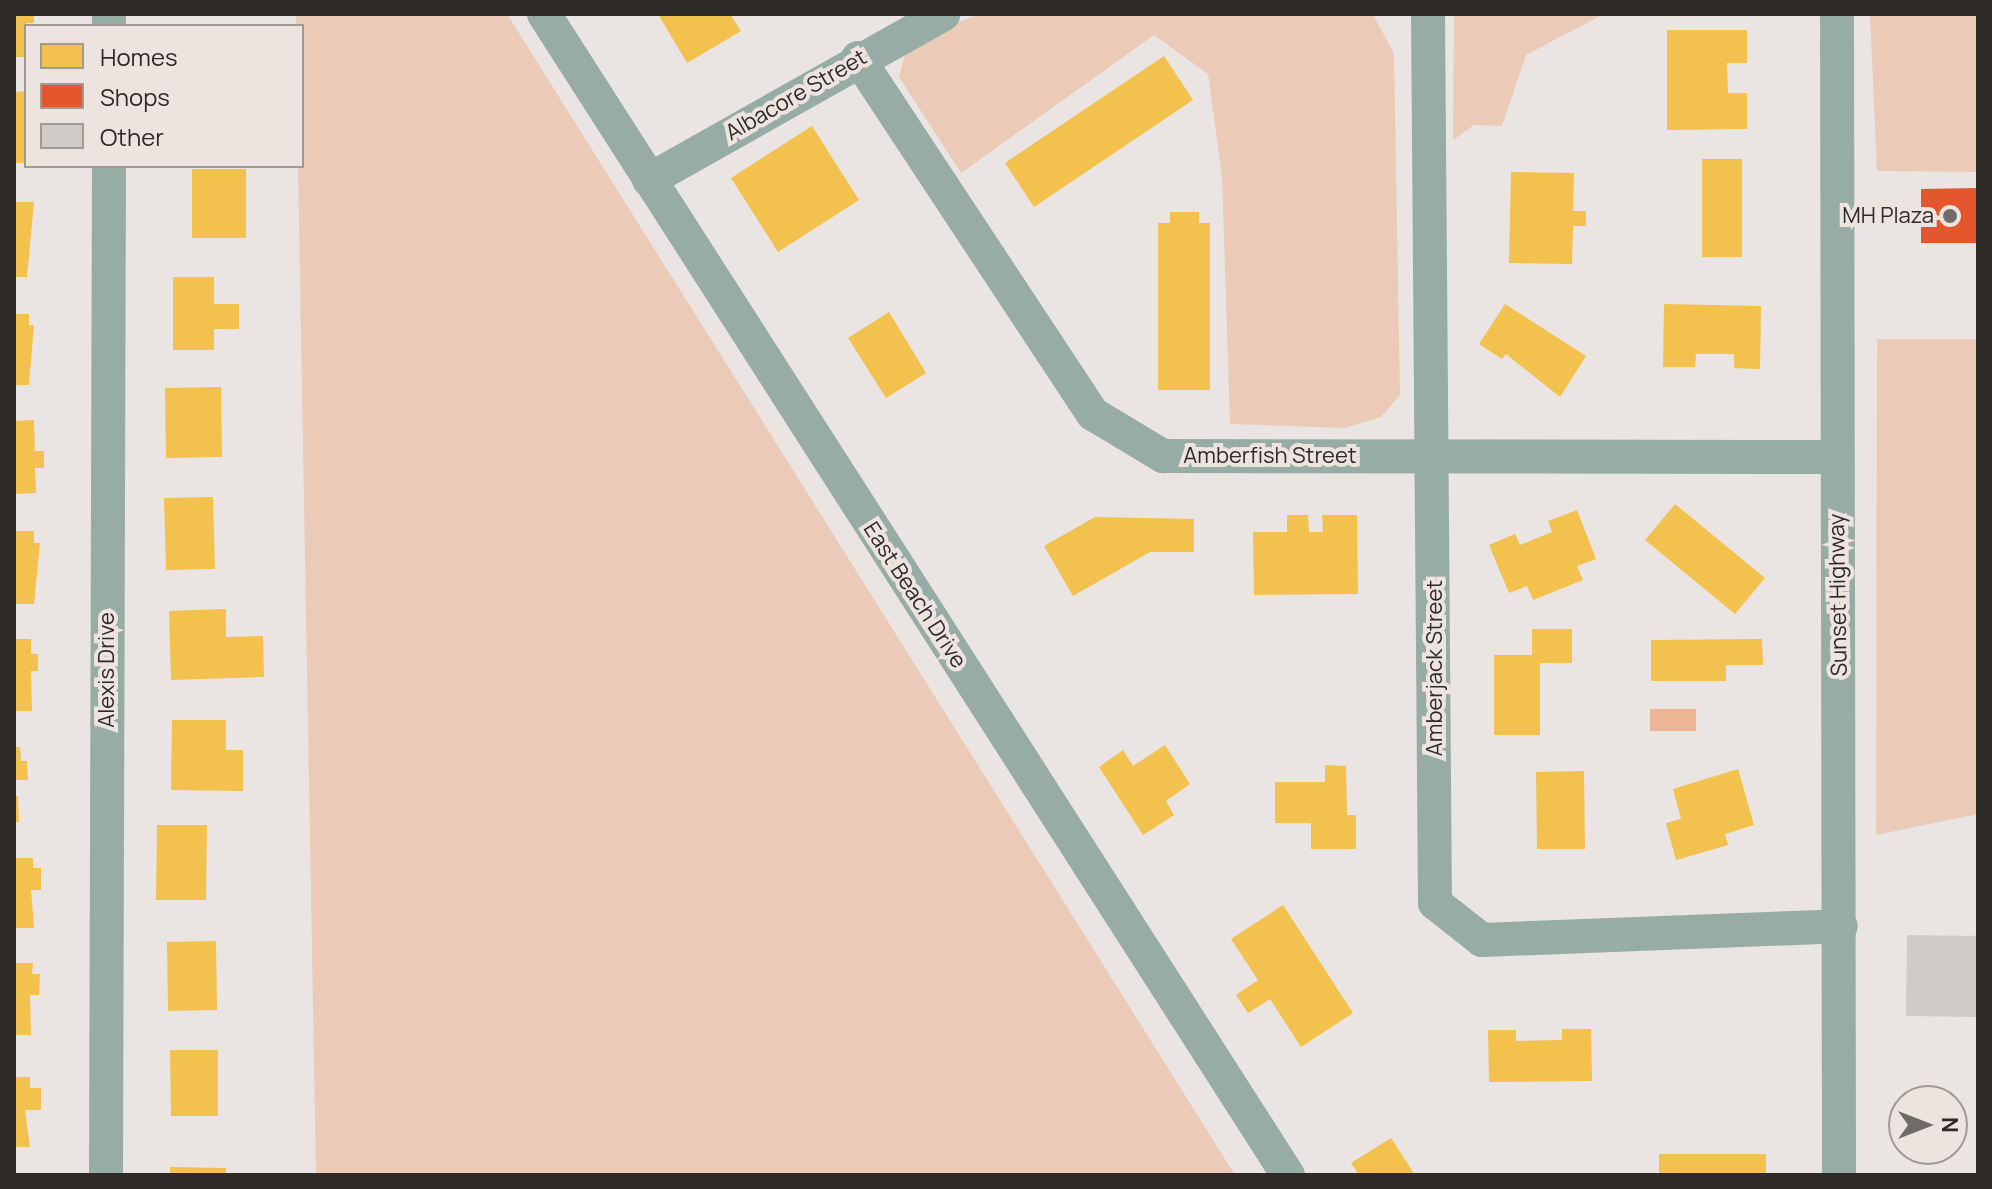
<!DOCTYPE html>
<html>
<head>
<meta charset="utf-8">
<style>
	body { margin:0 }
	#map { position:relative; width:1992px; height:1189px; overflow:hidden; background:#eae5e2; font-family:Manrope,sans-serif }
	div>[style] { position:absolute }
	.green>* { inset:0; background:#ebcbb8 }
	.water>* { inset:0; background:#ecb594 }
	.homes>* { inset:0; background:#f2c14e }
	.shops>* { inset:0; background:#e4572e }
	.building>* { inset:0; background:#cfcbc9 }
	.minor>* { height:34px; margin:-17px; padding:0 17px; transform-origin:17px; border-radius:17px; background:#98aca6 }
	.dots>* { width:22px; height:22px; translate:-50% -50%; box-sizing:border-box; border:4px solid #ede4df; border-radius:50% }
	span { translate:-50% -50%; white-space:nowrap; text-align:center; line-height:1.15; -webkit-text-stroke:8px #ede4df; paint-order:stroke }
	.street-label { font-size:22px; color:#2d2a28 }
	.poi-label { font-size:22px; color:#2d2a28 }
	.right { translate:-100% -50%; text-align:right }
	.frame { position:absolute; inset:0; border:16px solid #2d2a28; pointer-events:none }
	.legend { position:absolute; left:24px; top:24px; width:280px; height:144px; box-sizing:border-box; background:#ede4df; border:2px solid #a09a96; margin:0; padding:10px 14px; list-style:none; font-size:24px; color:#2d2a28 }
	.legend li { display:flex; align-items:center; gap:16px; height:40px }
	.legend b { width:40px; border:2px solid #a09a96 }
	.north { position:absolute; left:1888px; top:1085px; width:80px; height:80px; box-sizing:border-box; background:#ede4df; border:2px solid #a09a96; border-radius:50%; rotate:90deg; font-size:22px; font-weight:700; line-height:32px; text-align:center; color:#2d2a28 }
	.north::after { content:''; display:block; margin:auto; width:28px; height:36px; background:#6f6b69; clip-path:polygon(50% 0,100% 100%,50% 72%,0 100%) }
</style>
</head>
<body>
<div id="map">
	<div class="green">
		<div style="clip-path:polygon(296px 14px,507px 14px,1235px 1175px,316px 1175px,298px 166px,302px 26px,296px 26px)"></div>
		<div style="clip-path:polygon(980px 14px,1373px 14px,1394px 54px,1400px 395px,1381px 417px,1345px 428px,1230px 424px,1222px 176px,1208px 74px,1154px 35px,961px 173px,899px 77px,908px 41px)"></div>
		<div style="clip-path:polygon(1454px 14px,1604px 14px,1526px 55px,1502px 126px,1474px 125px,1453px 140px)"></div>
		<div style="clip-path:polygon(1870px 14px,1978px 14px,1978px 172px,1877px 171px)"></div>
		<div style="clip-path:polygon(1877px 339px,1978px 339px,1978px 814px,1876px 835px)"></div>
	</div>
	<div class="water">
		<div style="clip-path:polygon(1650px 709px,1696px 709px,1696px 731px,1650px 731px)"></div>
	</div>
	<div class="homes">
		<div style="clip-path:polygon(14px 14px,34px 14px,34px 23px,26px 23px,26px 57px,14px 57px)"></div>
		<div style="clip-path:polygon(658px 14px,730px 14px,741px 31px,687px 63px)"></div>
		<div style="clip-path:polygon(1667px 30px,1747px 30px,1747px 63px,1727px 63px,1728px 93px,1747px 93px,1747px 129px,1667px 130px)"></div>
		<div style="clip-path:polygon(1164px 56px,1193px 100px,1034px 207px,1005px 163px)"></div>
		<div style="clip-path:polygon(26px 91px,26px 163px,14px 163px,14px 92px)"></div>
		<div style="clip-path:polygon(812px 126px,859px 200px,778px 252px,731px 178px)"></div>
		<div style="clip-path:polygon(1702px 159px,1742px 159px,1742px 257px,1702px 257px)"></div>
		<div style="clip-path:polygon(192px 169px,246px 169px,246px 238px,192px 238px)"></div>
		<div style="clip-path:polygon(1511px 172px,1574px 173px,1573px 211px,1586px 211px,1586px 226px,1573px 226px,1572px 264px,1509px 263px)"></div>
		<div style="clip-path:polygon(14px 202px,34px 202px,27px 277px,14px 277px)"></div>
		<div style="clip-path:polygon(1170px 212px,1199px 212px,1199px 223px,1210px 223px,1210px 390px,1158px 390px,1158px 223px,1170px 223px)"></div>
		<div style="clip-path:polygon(173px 277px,214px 277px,214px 304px,239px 304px,239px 329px,214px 329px,214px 350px,173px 350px)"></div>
		<div style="clip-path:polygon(1505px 304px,1586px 356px,1560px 397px,1506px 354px,1502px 359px,1479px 344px)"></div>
		<div style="clip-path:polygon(1664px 304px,1761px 306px,1760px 369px,1734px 368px,1734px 354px,1696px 354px,1695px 367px,1663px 367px)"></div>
		<div style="clip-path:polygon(889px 312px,926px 373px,886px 398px,848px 338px)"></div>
		<div style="clip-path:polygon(14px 314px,29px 314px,29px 325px,34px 325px,29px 385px,14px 385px)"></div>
		<div style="clip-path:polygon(221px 387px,222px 457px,166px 458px,165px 388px)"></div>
		<div style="clip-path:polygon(34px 420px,35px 451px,44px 451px,44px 468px,35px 468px,36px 493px,14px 494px,14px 421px)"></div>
		<div style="clip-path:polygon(213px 497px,215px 569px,166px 570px,164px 498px)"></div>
		<div style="clip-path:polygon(1675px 504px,1765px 578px,1735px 614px,1645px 540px)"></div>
		<div style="clip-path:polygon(1577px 510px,1596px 559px,1577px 566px,1583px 580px,1533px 600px,1527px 586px,1509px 593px,1489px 545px,1515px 534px,1520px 545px,1552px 532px,1548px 521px)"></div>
		<div style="clip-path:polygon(1287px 515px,1308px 515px,1309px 532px,1323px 532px,1322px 515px,1357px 515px,1358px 594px,1254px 595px,1253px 532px,1287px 532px)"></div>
		<div style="clip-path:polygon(1095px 517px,1194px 519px,1194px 552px,1150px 552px,1073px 596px,1044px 546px)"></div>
		<div style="clip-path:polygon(14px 531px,34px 531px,34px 543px,40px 543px,34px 604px,14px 604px)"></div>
		<div style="clip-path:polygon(226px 609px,226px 637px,263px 636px,264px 677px,171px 680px,169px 611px)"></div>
		<div style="clip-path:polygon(1532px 629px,1572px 629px,1572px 663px,1540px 663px,1540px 735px,1494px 735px,1494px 655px,1532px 655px)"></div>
		<div style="clip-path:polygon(14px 639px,31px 639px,31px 654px,38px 654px,38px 671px,31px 671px,32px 711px,14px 711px)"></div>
		<div style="clip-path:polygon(1762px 639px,1763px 665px,1726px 665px,1726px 681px,1651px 681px,1651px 640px)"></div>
		<div style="clip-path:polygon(172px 720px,226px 720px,226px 750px,243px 750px,243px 791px,171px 790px)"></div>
		<div style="clip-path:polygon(1165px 745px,1190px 784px,1166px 801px,1174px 815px,1143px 835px,1099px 767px,1123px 750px,1133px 766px)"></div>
		<div style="clip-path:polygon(14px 747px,20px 747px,21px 761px,27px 761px,28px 780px,14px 780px)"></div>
		<div style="clip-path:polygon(1325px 765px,1346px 766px,1347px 815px,1356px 815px,1356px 849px,1311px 849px,1311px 823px,1275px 823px,1275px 782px,1325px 782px)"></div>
		<div style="clip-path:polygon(1738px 769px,1754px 825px,1725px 834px,1728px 845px,1676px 860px,1666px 823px,1681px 819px,1673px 789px)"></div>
		<div style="clip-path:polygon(1584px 771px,1585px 849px,1537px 849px,1536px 772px)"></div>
		<div style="clip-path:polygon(14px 796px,18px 796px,19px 822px,14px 822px)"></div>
		<div style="clip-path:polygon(157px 825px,207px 825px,206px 900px,156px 900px)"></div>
		<div style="clip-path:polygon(14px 858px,33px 858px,33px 868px,41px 868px,41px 890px,31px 890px,34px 928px,14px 928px)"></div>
		<div style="clip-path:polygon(1283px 905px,1353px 1013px,1301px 1047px,1270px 999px,1248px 1013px,1236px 995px,1258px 980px,1231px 939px)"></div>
		<div style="clip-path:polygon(216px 941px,217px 1010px,168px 1011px,167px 942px)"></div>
		<div style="clip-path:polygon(14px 963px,33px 963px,32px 974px,40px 974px,39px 995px,30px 995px,31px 1035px,14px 1035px)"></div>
		<div style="clip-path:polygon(1562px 1029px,1591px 1029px,1592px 1081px,1489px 1082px,1488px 1030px,1516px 1030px,1516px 1041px,1562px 1040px)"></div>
		<div style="clip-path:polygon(170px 1050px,218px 1050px,218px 1116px,171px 1116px)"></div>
		<div style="clip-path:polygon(14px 1077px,30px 1077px,30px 1088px,41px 1088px,41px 1110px,25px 1110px,30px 1147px,14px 1147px)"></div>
		<div style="clip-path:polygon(1391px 1138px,1415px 1175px,1359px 1175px,1351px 1163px)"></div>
		<div style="clip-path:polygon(1659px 1154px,1766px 1154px,1766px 1175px,1659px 1175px)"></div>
		<div style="clip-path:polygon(170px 1167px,226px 1168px,226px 1175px,170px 1175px)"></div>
	</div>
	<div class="shops">
		<div style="clip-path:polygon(1978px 188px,1978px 243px,1921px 243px,1921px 189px)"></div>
	</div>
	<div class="building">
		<div style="clip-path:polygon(1907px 935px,1978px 936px,1978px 1017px,1906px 1016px)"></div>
	</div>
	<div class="minor">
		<div style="left:544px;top:14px;width:1379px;rotate:57.35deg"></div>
		<div style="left:1428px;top:14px;width:889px;rotate:89.55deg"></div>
		<div style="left:1435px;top:903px;width:60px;rotate:38.2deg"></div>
		<div style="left:1482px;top:940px;width:359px;rotate:-2.2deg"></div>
		<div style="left:1837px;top:14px;width:1161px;rotate:89.9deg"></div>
		<div style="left:109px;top:26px;width:12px;rotate:-90deg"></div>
		<div style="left:858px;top:58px;width:427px;rotate:56.6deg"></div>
		<div style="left:1093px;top:414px;width:82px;rotate:31deg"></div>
		<div style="left:1163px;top:456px;width:673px;rotate:0.09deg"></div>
		<div style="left:649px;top:180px;width:338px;rotate:-29.4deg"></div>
		<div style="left:106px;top:1175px;width:1009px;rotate:-89.83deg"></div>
	</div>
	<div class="dots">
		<div style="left:1950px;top:216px;background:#6f6b69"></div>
	</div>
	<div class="street-label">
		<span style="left:796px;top:95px;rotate:-30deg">Albacore Street</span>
		<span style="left:1270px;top:456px">Amberfish Street</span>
		<span style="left:915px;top:595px;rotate:57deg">East Beach Drive</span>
		<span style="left:1838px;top:595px;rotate:-91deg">Sunset Highway</span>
		<span style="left:1435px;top:668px;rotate:-90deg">Amberjack Street</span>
		<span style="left:107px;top:670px;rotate:-90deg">Alexis Drive</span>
	</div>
	<div class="poi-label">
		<span class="right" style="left:1934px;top:216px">MH Plaza</span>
	</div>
	<div class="frame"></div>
	<ul class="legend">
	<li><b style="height:22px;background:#f2c14e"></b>Homes</li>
	<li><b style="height:22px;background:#e4572e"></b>Shops</li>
	<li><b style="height:22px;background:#cfcbc9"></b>Other</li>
	</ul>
	<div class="north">N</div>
</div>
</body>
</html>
